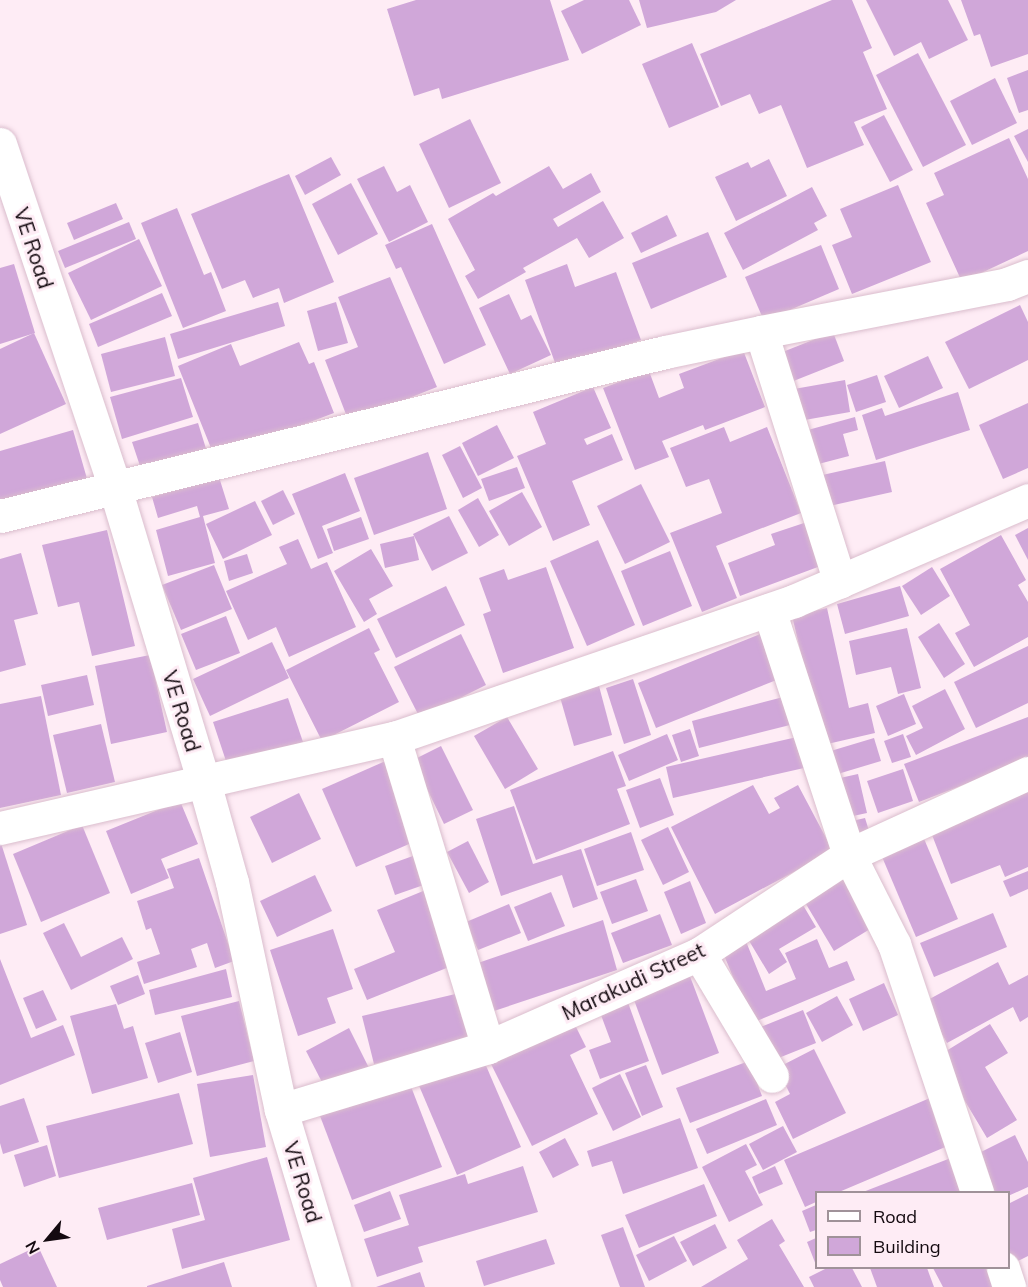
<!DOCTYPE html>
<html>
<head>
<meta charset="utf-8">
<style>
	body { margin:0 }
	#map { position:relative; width:1028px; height:1287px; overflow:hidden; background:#feecf5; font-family:Mulish,sans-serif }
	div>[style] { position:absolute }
	.building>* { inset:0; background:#d0a7d9 }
	.roads { filter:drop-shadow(0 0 2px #dabdcd) drop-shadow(0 0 2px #dabdcd) }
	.minor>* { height:33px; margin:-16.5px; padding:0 16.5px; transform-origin:16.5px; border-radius:16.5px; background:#fff }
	span { translate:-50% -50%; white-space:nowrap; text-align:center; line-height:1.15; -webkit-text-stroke:6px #feecf5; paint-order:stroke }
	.street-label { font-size:21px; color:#140a10 }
	.legend { position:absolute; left:815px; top:1191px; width:195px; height:78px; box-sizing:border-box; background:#feecf5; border:2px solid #a09299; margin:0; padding:8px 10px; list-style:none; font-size:18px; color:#140a10 }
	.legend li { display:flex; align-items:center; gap:12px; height:30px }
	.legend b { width:30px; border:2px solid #a09299 }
	.north { position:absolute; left:18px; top:1209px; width:60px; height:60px; -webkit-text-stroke:4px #feecf5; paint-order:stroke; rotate:241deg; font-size:16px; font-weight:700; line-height:24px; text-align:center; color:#140a10 }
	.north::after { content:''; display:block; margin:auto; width:21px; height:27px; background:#140a10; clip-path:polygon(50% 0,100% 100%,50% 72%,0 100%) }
</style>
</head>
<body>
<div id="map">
	<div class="building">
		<div style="clip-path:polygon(416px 0,550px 0,569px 60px,442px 99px,439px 88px,414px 96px,387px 9px)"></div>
		<div style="clip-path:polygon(584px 0,629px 0,641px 25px,582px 54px,561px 11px)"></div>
		<div style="clip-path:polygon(639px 0,736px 0,716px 12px,647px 28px)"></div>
		<div style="clip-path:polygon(832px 0,852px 0,872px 48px,863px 52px,887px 109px,854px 122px,864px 145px,807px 168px,781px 105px,759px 114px,750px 94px,721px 106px,700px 54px)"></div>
		<div style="clip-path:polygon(866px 0,948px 0,968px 40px,929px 59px,921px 42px,894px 56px)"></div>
		<div style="clip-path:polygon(961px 0,1028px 0,1028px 54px,991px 67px,980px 34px,974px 36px)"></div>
		<div style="clip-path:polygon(692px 43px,719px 107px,669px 128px,642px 64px)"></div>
		<div style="clip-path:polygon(918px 53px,966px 145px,923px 167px,876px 75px)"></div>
		<div style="clip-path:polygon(1028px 70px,1028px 110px,1019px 113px,1007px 78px)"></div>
		<div style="clip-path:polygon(995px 78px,1017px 123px,972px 145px,950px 101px)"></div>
		<div style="clip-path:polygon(884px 115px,913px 170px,890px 182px,861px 127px)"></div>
		<div style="clip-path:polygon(470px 119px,501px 183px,449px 208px,419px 144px)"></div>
		<div style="clip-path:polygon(1028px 129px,1028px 162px,1014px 136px)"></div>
		<div style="clip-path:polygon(1009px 138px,1028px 179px,1028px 251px,962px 282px,926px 203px,944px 195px,934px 173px)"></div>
		<div style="clip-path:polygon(331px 157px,341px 175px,305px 195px,295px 176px)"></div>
		<div style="clip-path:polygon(769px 159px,787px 196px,736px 221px,715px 177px,748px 162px,751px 168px)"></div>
		<div style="clip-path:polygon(384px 166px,397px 192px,410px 185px,428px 222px,389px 242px,357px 179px)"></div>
		<div style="clip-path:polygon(549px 166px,563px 189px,591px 173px,601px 192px,553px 219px,558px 227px,603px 201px,624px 238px,589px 258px,577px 238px,523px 268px,526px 272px,478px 299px,465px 276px,475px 270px,448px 219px,493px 193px,496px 196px)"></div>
		<div style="clip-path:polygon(289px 174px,334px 282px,284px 303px,279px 288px,253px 298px,245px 280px,222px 289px,191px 214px)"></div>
		<div style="clip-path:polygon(351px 183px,378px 234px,338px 255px,312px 204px)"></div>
		<div style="clip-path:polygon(898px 185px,931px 262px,852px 294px,832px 245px,852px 237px,840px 209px)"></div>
		<div style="clip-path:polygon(812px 187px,827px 216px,814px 223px,818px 230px,743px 270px,724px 233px)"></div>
		<div style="clip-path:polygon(116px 203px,123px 219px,74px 240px,67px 223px)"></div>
		<div style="clip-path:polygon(177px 208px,204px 275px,211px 272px,226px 311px,183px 328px,141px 223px)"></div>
		<div style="clip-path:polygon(667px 215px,677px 236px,641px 253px,631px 233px)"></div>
		<div style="clip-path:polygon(129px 222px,136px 239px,65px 268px,58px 251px)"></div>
		<div style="clip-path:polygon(432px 224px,486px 345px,444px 364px,401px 267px,396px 269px,385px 245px)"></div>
		<div style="clip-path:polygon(708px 232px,727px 277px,651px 309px,632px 263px)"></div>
		<div style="clip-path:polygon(139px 239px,162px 286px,91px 320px,68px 273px)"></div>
		<div style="clip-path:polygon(821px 245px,839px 289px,764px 321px,745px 277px)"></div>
		<div style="clip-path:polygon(14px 264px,35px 333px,0 344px,0 268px)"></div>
		<div style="clip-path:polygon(567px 264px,575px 287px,616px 272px,641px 340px,558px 371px,525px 280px)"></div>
		<div style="clip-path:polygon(390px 277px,437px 387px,349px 422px,325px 360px,358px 347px,338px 297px)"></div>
		<div style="clip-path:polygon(162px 293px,172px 316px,98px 347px,89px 324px)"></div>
		<div style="clip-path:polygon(509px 294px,521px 320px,531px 315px,551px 355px,510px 374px,479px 308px)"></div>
		<div style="clip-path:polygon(278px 302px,285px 326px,178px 359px,170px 334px)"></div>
		<div style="clip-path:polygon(336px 302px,348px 343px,318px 351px,307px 311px)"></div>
		<div style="clip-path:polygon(1020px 305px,1028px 322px,1028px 360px,969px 389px,945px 342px)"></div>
		<div style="clip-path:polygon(833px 332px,844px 361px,791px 382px,780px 353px)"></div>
		<div style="clip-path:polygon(34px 333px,66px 404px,0 434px,0 349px)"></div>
		<div style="clip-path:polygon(165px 337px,175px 376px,111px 392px,101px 354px)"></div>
		<div style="clip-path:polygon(299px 342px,309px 364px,314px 362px,334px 413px,215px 458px,178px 366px,231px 344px,240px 366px)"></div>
		<div style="clip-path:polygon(743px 350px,765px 407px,705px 430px,703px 425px,662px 441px,669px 457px,635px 470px,603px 388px,649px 371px,659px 398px,684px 388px,679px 374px)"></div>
		<div style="clip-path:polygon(928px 356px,943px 388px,899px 408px,884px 376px)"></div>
		<div style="clip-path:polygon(877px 375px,886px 402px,856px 412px,847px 385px)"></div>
		<div style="clip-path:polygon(181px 378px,193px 417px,122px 439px,110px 397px)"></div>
		<div style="clip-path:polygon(845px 380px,850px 412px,799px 421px,794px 389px)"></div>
		<div style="clip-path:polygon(593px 387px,611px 428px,584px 439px,587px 445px,612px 434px,623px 460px,572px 481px,590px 525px,553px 541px,517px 456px,546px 444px,533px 412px)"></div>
		<div style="clip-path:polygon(958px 392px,970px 430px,876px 460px,862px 415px,882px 408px,885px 416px)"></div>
		<div style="clip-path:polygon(1028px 403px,1028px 468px,1003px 479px,979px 425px)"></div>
		<div style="clip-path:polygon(855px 417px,858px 430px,843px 434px,849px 456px,807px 467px,797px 433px)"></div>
		<div style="clip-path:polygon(198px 423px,208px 455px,142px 472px,132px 442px)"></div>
		<div style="clip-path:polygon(497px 425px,514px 458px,478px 476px,462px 443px)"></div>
		<div style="clip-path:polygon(724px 427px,730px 442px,767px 427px,801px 513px,716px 546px,737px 598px,702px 612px,670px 533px,722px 513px,709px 479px,686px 487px,670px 448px)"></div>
		<div style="clip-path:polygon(73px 430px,92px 496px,0 522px,0 451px)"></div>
		<div style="clip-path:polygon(460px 446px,482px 488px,463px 498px,442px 455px)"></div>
		<div style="clip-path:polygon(428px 452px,447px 509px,374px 535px,354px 478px)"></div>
		<div style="clip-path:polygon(885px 461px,892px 492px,825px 507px,818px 476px)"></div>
		<div style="clip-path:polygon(517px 467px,525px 488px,489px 501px,481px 479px)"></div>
		<div style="clip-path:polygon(345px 473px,360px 511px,322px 526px,333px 553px,318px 559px,292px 494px)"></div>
		<div style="clip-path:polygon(219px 477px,229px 509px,203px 516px,215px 563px,168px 576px,156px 530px,200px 517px,197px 506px,158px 518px,152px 497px)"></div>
		<div style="clip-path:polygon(641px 484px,670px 542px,625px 564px,597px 506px)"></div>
		<div style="clip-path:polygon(283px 490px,295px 514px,273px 525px,261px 501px)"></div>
		<div style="clip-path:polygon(522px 492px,542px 527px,509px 546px,489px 511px)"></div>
		<div style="clip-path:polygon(478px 498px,499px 535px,479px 547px,458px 510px)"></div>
		<div style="clip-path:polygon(255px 501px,272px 535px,223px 559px,206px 524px)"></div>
		<div style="clip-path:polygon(449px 516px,468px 553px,432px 571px,413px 534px)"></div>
		<div style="clip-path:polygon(361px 517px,369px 539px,334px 551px,327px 529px)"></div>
		<div style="clip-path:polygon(810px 521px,826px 564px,740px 596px,728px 563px,775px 545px,771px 534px)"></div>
		<div style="clip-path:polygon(1028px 528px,1028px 560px,1015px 535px)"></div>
		<div style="clip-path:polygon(107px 530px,135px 646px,92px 656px,79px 602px,58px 607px,42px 545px)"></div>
		<div style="clip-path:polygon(1001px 535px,1026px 580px,1018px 585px,1028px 602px,1028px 637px,974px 667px,955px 633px,970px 625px,940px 569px)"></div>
		<div style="clip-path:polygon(414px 536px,419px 560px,385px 568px,380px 544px)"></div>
		<div style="clip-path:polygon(298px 539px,311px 569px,327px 562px,356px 627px,289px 657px,276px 627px,248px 640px,226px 591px,287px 564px,279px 547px)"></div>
		<div style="clip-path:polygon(598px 540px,635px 625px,587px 646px,550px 561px)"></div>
		<div style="clip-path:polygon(371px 549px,393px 586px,369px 599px,377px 614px,364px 622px,334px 571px)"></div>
		<div style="clip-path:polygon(670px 551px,692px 606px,643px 626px,621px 571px)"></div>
		<div style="clip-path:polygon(21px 553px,38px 614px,14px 620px,26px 665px,0 672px,0 559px)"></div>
		<div style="clip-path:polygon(247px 554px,253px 573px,229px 581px,224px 561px)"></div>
		<div style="clip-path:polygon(214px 565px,232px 609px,181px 630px,162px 585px)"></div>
		<div style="clip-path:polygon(546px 567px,574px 648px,503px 673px,483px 614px,491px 611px,479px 578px,504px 569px,508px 580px)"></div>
		<div style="clip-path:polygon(932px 567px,950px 596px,921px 615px,902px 586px)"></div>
		<div style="clip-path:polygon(446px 586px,465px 625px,396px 658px,377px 619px)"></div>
		<div style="clip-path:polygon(900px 586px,909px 616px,845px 634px,837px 604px)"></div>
		<div style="clip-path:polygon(827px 608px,849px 708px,868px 703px,875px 733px,823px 745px,792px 616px)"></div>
		<div style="clip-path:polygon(226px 616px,240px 653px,196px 670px,181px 634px)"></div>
		<div style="clip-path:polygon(939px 623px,965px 664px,944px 678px,918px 637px)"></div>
		<div style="clip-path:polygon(369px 628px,380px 650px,374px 653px,399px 702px,322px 741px,286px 670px)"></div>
		<div style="clip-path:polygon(907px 628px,921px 688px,898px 694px,891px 667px,856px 675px,849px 641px)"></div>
		<div style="clip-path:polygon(765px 632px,784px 677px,656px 728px,638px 683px)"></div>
		<div style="clip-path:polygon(461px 634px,486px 685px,420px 718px,394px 667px)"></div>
		<div style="clip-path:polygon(272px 642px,289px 678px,210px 716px,193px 679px)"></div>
		<div style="clip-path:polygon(1028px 646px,1028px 703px,976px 728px,954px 682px)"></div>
		<div style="clip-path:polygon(150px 655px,167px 732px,111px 744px,95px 666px)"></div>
		<div style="clip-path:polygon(87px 675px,94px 705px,48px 716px,41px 685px)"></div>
		<div style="clip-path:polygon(633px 679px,651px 735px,624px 744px,606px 688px)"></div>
		<div style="clip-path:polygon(599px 686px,612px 735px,574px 746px,560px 697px)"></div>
		<div style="clip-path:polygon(945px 689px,965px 729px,916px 755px,906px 736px,923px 728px,912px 706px)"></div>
		<div style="clip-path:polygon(904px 694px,916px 724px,888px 736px,876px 706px)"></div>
		<div style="clip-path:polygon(791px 695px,798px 723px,699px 748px,692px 721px)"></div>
		<div style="clip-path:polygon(41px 696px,61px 795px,0 808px,0 704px)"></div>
		<div style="clip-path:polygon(288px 698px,303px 742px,228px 767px,213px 722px)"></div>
		<div style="clip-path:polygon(507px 717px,538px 769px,505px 789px,474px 736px)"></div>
		<div style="clip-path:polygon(1028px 717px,1028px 760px,919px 802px,904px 764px)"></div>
		<div style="clip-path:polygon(101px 724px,115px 782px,67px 793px,53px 735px)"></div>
		<div style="clip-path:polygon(690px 729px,699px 756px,681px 762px,672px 735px)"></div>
		<div style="clip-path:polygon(667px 734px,678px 760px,629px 781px,618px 755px)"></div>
		<div style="clip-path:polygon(903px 734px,911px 757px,892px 763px,884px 741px)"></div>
		<div style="clip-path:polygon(797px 737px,804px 768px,673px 798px,666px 767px)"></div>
		<div style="clip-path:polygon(874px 738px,881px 761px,831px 776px,824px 753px)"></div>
		<div style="clip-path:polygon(441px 746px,473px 810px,444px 824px,413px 760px)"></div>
		<div style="clip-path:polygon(613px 751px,626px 786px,617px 789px,630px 824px,536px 860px,510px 790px)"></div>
		<div style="clip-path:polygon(390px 759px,416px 841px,356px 867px,322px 789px)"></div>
		<div style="clip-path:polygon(903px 769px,913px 801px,878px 813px,867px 781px)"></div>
		<div style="clip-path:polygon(858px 774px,867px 813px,839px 819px,831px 780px)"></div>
		<div style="clip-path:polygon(660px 778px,674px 815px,640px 828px,626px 790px)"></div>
		<div style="clip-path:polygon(1028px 783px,1028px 867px,1005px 877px,1000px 865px,951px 884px,927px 822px)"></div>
		<div style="clip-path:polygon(753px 785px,769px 814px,780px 808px,774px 798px,798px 785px,833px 851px,715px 914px,671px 827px)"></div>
		<div style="clip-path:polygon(299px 793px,321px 839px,272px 863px,250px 817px)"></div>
		<div style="clip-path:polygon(180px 801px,198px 844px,161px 859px,169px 878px,131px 894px,106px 831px)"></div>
		<div style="clip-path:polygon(514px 806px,533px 864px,581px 849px,598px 899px,573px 908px,562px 875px,501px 896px,476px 819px)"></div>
		<div style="clip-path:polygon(865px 818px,870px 834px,852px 839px,848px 822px)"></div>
		<div style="clip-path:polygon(82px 825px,110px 893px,41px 922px,13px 854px)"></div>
		<div style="clip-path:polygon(668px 827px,689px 872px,663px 885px,641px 840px)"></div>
		<div style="clip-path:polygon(919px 827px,958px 919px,916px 937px,877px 845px)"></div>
		<div style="clip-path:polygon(631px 832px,644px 870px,597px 886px,584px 849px)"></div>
		<div style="clip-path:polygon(0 840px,27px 925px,0 934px)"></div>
		<div style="clip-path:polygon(468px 841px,489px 882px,469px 893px,447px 852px)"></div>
		<div style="clip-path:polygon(424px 852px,435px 881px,395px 895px,385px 866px)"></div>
		<div style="clip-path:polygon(199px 858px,234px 961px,215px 968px,207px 943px,191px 949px,197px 967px,144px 984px,137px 962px,160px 954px,151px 928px,146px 930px,137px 901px,174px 888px,167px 869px)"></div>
		<div style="clip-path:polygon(841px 869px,875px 926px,834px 951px,800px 894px)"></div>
		<div style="clip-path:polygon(1028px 871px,1028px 889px,1010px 897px,1003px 881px)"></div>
		<div style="clip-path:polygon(315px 875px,332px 911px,277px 937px,260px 901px)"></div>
		<div style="clip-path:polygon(636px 879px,648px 911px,612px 924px,600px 892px)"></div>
		<div style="clip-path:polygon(690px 881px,706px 923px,681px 934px,664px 892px)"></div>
		<div style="clip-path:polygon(428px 889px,459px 963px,367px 1000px,354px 969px,395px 952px,377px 910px)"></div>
		<div style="clip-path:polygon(551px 892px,565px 926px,528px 941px,514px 907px)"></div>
		<div style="clip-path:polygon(800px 900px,816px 927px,779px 949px,787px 962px,769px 974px,745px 934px)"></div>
		<div style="clip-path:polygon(509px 904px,521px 933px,478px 950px,466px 922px)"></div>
		<div style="clip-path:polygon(993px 913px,1007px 947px,934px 977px,920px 943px)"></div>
		<div style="clip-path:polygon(660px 914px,672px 945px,623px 963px,611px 933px)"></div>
		<div style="clip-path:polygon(603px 920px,617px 970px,491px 1012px,475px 964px)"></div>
		<div style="clip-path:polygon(64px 923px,81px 957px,122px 937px,133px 959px,71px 990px,43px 933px)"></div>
		<div style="clip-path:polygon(333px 929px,353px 989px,327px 998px,336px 1023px,298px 1036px,270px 950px)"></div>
		<div style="clip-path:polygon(745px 939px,766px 991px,796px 979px,785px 953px,817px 939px,829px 968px,847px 961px,855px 980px,752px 1023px,721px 948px)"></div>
		<div style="clip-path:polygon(0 959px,31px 1038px,63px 1025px,75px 1055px,0 1085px)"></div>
		<div style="clip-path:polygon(998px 962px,1009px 985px,1028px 975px,1028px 1017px,1020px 1022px,1013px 1007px,947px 1043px,924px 1002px)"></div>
		<div style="clip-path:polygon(226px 969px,232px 997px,155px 1015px,149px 990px)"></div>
		<div style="clip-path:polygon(688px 971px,719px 1053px,662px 1075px,631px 992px)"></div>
		<div style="clip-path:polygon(138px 975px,145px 994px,118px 1005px,110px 986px)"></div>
		<div style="clip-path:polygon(884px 983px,898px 1015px,863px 1031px,849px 999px)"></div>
		<div style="clip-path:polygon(43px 990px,57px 1020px,36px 1029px,23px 998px)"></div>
		<div style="clip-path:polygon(464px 992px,476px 1040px,374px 1064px,362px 1016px)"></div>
		<div style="clip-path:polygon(837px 996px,853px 1025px,822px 1042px,806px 1013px)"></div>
		<div style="clip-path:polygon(626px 997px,649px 1061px,600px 1079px,589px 1050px,611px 1042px,598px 1007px)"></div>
		<div style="clip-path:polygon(239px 1001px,254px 1061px,197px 1076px,181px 1016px)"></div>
		<div style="clip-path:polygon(116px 1004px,124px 1029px,133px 1026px,148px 1078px,92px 1094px,70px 1016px)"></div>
		<div style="clip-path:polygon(803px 1010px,816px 1043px,771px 1061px,758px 1028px)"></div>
		<div style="clip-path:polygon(571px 1017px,586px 1047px,570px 1055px,598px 1114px,532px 1146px,488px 1058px)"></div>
		<div style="clip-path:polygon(990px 1024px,1008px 1053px,985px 1067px,1017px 1120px,987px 1138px,938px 1056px)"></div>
		<div style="clip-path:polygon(349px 1028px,369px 1068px,326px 1090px,306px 1051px)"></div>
		<div style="clip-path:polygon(180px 1032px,192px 1072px,158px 1083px,145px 1043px)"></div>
		<div style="clip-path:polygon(814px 1049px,846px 1113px,793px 1139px,775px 1102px,790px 1094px,777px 1068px)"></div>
		<div style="clip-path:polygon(481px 1054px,521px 1147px,457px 1175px,417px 1081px)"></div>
		<div style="clip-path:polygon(749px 1061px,762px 1096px,690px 1123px,676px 1088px)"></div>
		<div style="clip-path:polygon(646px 1065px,663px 1107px,642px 1116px,625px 1073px)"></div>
		<div style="clip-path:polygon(620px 1074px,641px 1117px,613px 1131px,592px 1088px)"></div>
		<div style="clip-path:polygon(253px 1075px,266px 1147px,210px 1157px,197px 1084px)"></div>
		<div style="clip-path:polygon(410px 1084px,442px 1167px,352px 1200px,320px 1116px)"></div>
		<div style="clip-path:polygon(179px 1093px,193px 1144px,59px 1178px,46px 1126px)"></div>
		<div style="clip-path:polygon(24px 1098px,39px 1142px,3px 1154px,0 1143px,0 1106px)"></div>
		<div style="clip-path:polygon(930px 1098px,950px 1145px,839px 1192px,816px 1192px,816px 1202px,805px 1207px,784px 1160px)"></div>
		<div style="clip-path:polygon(766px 1099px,777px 1125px,707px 1154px,696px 1129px)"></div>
		<div style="clip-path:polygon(680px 1118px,698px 1168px,623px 1194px,612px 1161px,592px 1167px,587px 1151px)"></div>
		<div style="clip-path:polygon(783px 1126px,797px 1152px,763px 1170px,749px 1144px)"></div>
		<div style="clip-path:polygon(1015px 1135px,1028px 1162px,1028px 1187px,1008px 1196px,1008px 1192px,986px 1192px,969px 1158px)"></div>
		<div style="clip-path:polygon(565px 1138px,579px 1165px,553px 1178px,539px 1152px)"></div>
		<div style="clip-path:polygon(746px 1144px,757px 1165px,745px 1171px,763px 1205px,729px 1222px,702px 1167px)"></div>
		<div style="clip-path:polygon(47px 1145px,56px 1176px,24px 1187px,14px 1155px)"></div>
		<div style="clip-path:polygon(956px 1156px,971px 1192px,863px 1192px)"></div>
		<div style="clip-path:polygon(267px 1157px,290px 1240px,182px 1269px,172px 1229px,205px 1220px,193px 1178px)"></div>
		<div style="clip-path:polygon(523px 1166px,538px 1212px,418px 1247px,423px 1262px,377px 1277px,364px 1239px,409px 1225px,399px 1195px,465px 1174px,468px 1184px)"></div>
		<div style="clip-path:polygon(775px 1166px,783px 1184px,759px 1194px,752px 1177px)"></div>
		<div style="clip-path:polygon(192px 1183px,200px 1215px,107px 1240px,98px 1208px)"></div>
		<div style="clip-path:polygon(704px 1184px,717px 1216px,639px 1248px,625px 1215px)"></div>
		<div style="clip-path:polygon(390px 1191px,401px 1219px,364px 1232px,354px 1205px)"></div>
		<div style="clip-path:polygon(1028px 1194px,1028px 1256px,1012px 1264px,1008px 1258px,1008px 1204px)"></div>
		<div style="clip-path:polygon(816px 1205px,816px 1230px,810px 1232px,802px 1211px)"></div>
		<div style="clip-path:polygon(772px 1219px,785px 1241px,779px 1245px,804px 1287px,701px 1287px,748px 1259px,737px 1240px)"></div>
		<div style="clip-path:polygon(715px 1224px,727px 1248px,693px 1266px,680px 1242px)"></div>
		<div style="clip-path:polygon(623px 1227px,645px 1287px,620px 1287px,601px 1235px)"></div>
		<div style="clip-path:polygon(674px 1236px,687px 1261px,649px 1281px,636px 1255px)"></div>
		<div style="clip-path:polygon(816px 1238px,816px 1265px,807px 1242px)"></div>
		<div style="clip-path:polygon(546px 1239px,555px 1264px,484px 1286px,476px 1261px)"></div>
		<div style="clip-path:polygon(38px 1246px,57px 1287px,3px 1287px,0 1280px,0 1264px)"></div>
		<div style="clip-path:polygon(224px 1262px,232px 1287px,147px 1287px,147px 1286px)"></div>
		<div style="clip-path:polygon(827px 1268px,852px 1268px,862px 1287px,814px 1287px,809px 1277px)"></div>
		<div style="clip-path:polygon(870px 1268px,927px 1268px,934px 1287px,877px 1287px)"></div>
		<div style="clip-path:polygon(933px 1268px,991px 1268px,1001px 1287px,943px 1287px)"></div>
		<div style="clip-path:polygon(420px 1272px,425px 1287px,376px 1287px)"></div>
	</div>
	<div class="roads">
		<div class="minor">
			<div style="left:0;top:144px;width:363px;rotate:71.5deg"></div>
			<div style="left:115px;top:488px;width:307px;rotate:73.2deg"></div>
			<div style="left:204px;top:782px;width:104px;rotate:74.4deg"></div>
			<div style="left:232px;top:882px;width:233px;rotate:77.9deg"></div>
			<div style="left:281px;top:1110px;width:185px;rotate:73.3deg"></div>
			<div style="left:761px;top:332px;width:251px;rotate:-11deg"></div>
			<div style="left:1007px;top:284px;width:22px;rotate:-21deg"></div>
			<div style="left:0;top:516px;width:685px;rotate:-13.85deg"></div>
			<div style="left:665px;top:352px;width:98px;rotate:-11.8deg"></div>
			<div style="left:761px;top:332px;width:262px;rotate:72.5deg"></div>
			<div style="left:769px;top:610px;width:258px;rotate:71.9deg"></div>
			<div style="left:849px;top:855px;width:100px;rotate:63.2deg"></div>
			<div style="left:894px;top:944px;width:262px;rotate:71.5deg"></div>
			<div style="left:394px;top:738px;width:323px;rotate:73.1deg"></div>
			<div style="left:0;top:828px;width:404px;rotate:-12.9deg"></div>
			<div style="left:394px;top:738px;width:423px;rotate:-18.9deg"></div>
			<div style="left:794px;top:601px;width:255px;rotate:-23.3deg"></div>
			<div style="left:699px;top:954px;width:142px;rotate:59.1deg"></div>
			<div style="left:281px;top:1110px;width:216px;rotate:-16.9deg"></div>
			<div style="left:488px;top:1047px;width:231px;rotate:-23.8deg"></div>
			<div style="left:699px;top:954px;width:180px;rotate:-33.4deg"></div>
			<div style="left:849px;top:855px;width:197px;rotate:-24.6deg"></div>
			<div style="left:1003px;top:1268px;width:20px;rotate:72deg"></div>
		</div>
	</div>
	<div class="street-label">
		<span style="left:34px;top:248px;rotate:72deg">VE Road</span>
		<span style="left:182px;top:711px;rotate:73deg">VE Road</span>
		<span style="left:633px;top:981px;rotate:-25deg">Marakudi Street</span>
		<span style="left:303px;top:1182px;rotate:73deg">VE Road</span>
	</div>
	<ul class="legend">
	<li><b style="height:8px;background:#fff"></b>Road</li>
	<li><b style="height:16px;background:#d0a7d9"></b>Building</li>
	</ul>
	<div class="north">N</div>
</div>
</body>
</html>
